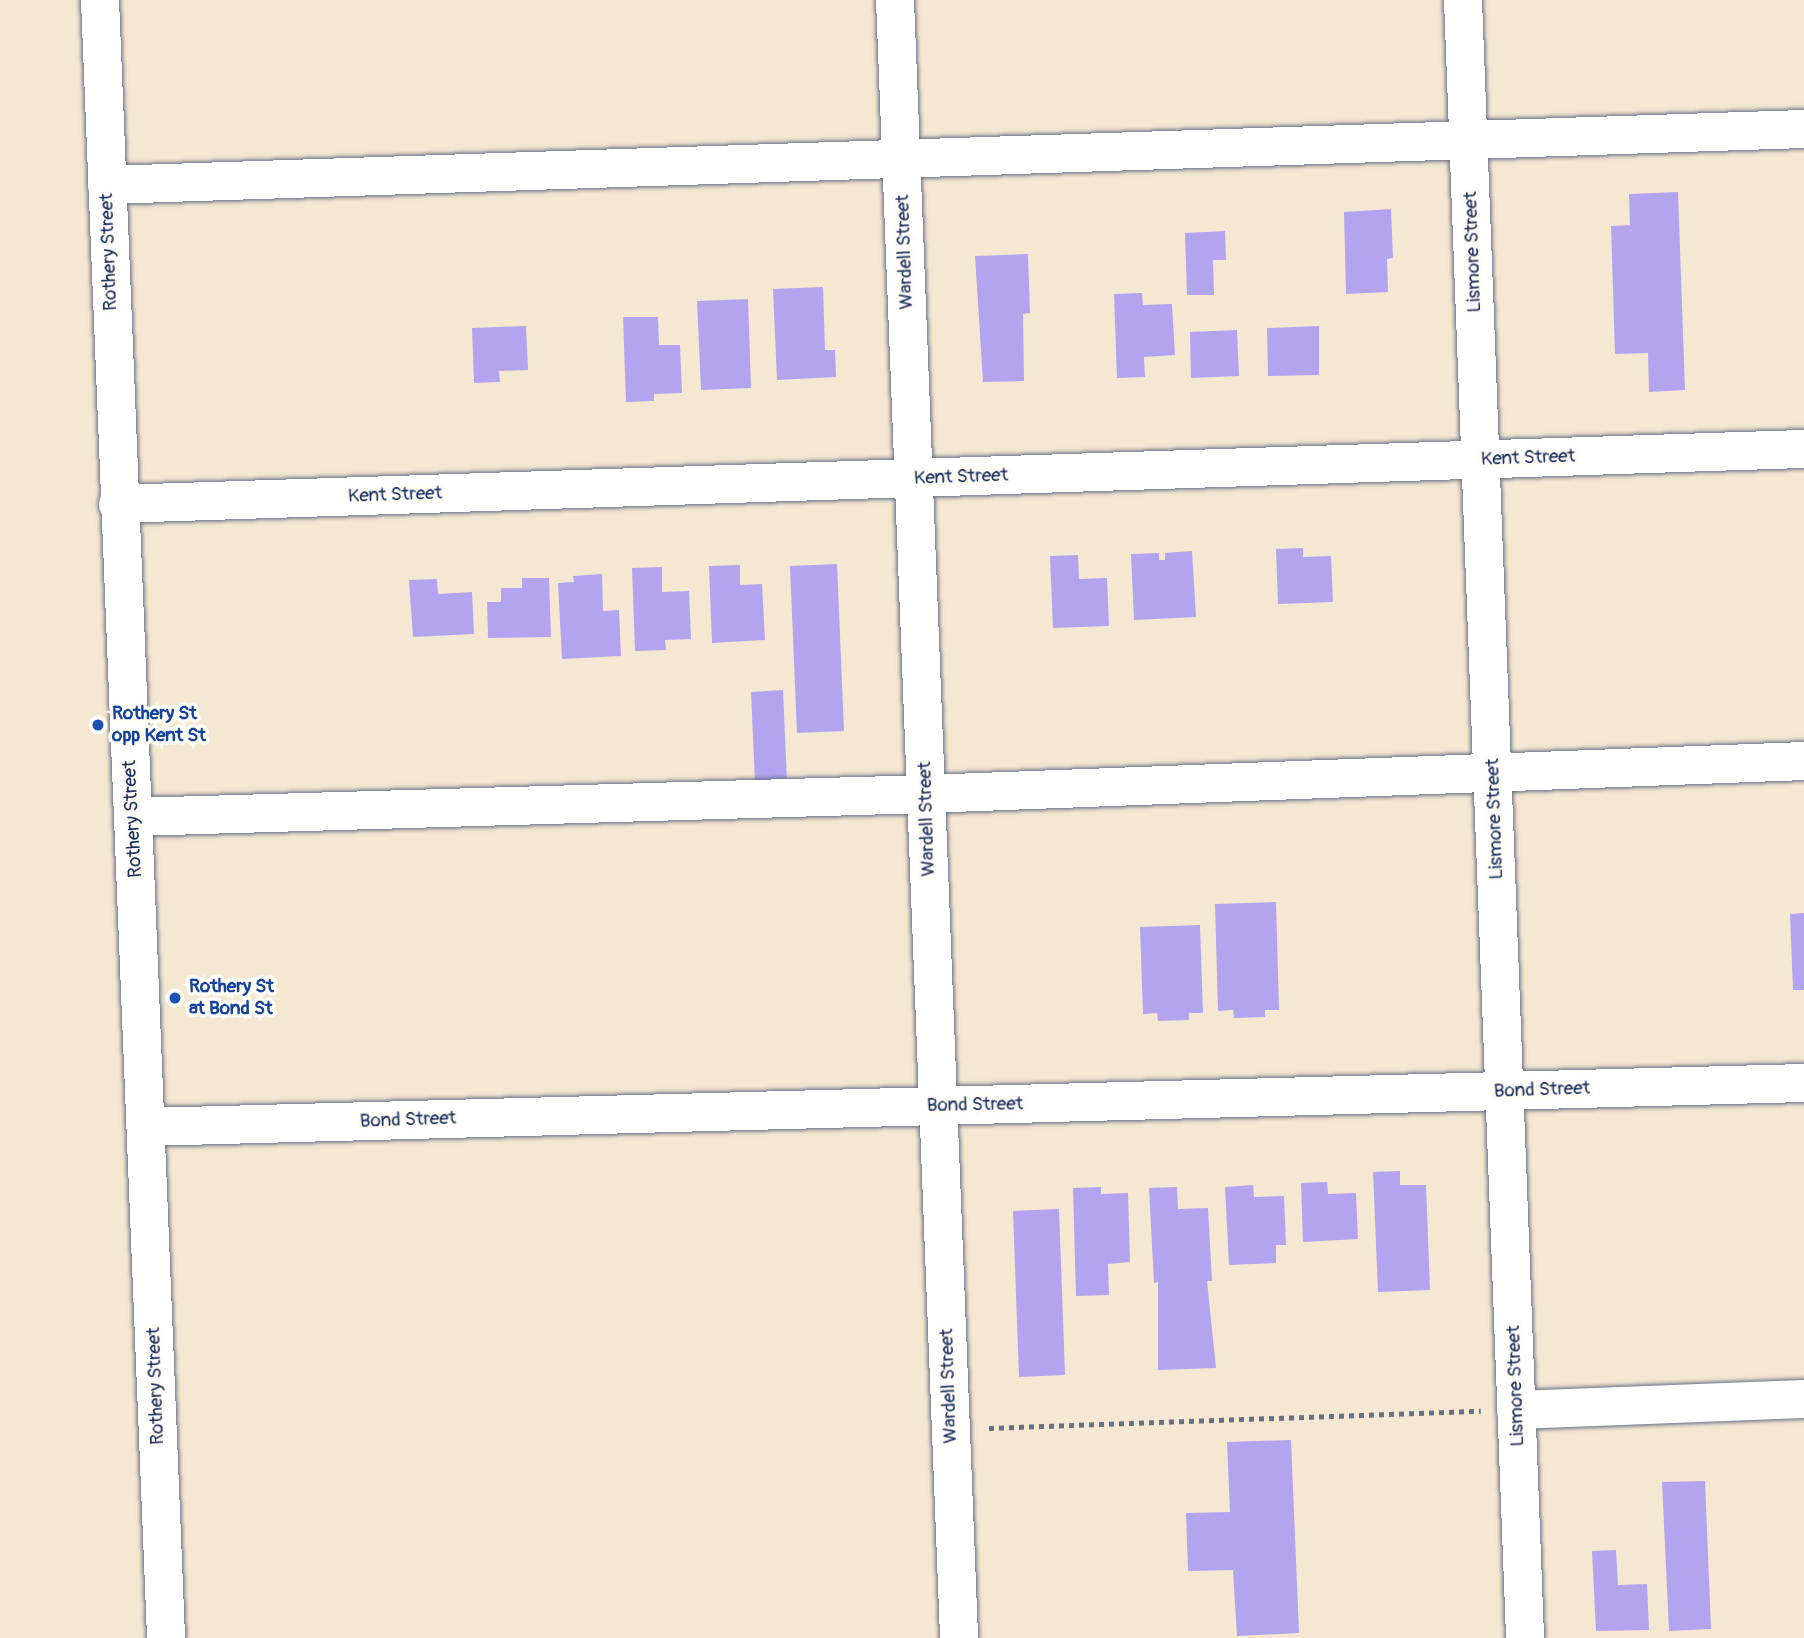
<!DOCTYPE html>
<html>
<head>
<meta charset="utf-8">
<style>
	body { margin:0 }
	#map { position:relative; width:1804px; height:1638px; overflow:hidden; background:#f5e8d2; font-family:Pangolin,sans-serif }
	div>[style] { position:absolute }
	.building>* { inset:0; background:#b3a4ef }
	.path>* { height:4.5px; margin-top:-2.25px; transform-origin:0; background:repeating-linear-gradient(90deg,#677087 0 5px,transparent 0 10px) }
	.roads { filter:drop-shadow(0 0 2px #677087) drop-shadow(0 0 2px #677087) }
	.minor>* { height:38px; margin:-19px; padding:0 19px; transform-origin:19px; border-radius:19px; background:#fff }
	.major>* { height:38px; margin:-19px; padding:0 19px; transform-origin:19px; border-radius:19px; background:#fff }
	.dots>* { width:19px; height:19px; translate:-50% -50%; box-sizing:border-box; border:4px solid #fdfcf7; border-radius:50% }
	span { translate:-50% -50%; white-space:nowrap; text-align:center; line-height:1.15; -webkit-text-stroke:7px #fdfcf7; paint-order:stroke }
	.street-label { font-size:19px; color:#1b2f5e }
	.transit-label { font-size:19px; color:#164399; font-weight:700 }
	.left { translate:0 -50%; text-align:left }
</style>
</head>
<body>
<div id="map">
	<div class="building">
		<div style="clip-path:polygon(1678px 192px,1685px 390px,1649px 392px,1648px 353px,1615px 354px,1611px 226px,1630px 225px,1629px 194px)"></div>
		<div style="clip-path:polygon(1391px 209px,1393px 258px,1387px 259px,1388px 292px,1346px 294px,1344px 212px)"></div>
		<div style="clip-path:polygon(1225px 231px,1226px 260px,1213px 260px,1214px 295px,1187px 295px,1185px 233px)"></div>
		<div style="clip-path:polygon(1028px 254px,1030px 313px,1023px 314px,1024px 381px,983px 382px,975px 256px)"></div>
		<div style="clip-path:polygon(823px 287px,825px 350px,835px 350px,836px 377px,777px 380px,773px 289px)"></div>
		<div style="clip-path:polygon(1142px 293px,1143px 305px,1172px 304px,1175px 355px,1144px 357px,1145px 377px,1117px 378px,1114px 294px)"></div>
		<div style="clip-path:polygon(748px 299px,751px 388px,701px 390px,697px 301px)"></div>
		<div style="clip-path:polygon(623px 317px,658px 317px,659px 345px,680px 345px,682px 393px,654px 394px,654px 401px,626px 402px)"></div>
		<div style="clip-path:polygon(526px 326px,528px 370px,499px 371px,500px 382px,474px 383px,472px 328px)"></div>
		<div style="clip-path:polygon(1319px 326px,1319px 375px,1268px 376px,1267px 328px)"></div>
		<div style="clip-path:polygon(1237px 330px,1239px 376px,1191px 378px,1190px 332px)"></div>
		<div style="clip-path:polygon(1303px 548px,1303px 557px,1331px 556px,1333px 602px,1278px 604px,1276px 549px)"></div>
		<div style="clip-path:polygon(1192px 551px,1196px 617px,1134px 620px,1131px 554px,1159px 553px,1159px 560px,1165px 560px,1165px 553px)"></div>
		<div style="clip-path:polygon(1078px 555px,1079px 579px,1107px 578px,1109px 626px,1053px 628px,1050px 556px)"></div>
		<div style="clip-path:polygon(837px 564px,844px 731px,797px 733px,790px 566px)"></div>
		<div style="clip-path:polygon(740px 565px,740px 585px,762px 584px,765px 640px,712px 643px,709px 566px)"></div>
		<div style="clip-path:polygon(662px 567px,662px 592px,689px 591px,691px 639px,665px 640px,666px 650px,635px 651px,632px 568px)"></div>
		<div style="clip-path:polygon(602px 574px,603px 611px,619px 610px,621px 656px,562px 659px,558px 583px,574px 582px,573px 576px)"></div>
		<div style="clip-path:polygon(522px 578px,549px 578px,551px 637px,488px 638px,487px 602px,501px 602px,501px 588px,522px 588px)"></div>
		<div style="clip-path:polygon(437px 579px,438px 594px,472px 592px,474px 634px,413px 637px,409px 580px)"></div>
		<div style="clip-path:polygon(783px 690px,787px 782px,755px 783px,751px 692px)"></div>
		<div style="clip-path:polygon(1276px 902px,1279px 1010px,1265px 1010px,1265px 1017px,1234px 1018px,1233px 1010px,1218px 1011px,1215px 904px)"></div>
		<div style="clip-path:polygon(1804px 913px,1804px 990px,1793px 990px,1790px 914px)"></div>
		<div style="clip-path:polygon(1200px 925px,1203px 1013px,1189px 1013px,1189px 1020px,1158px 1021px,1157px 1013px,1143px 1014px,1140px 927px)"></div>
		<div style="clip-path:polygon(1400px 1171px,1400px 1185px,1426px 1185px,1430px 1290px,1378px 1292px,1373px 1172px)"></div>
		<div style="clip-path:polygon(1327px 1182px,1328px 1194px,1356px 1193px,1358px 1239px,1303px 1242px,1301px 1183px)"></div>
		<div style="clip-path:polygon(1253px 1185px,1254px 1197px,1284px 1196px,1286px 1245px,1276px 1245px,1276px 1263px,1229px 1265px,1225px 1187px)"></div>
		<div style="clip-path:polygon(1101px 1187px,1101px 1194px,1128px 1193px,1130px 1262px,1108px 1264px,1109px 1295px,1076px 1296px,1073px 1188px)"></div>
		<div style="clip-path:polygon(1177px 1187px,1178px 1209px,1208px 1208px,1212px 1281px,1207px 1281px,1216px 1368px,1158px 1370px,1158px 1282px,1154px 1283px,1149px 1188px)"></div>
		<div style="clip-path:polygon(1059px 1209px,1065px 1375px,1019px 1377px,1013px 1211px)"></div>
		<div style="clip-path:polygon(1291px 1440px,1299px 1633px,1237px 1636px,1233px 1570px,1188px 1571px,1186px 1513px,1230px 1512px,1227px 1442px)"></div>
		<div style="clip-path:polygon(1705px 1481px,1711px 1629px,1669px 1631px,1662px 1482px)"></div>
		<div style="clip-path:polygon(1616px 1550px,1618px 1585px,1647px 1584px,1649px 1630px,1596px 1631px,1592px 1551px)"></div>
	</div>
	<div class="path">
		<div style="left:989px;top:1428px;width:492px;rotate:-2deg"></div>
	</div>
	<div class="roads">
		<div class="minor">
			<div style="left:895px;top:0;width:1639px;rotate:87.76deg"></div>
			<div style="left:1463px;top:0;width:1639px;rotate:87.83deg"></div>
			<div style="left:107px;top:185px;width:1698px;rotate:-1.89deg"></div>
			<div style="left:118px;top:504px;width:1687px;rotate:-1.87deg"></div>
			<div style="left:133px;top:817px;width:793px;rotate:-1.66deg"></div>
			<div style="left:926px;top:794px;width:879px;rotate:-2.15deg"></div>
			<div style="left:146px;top:1127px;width:1659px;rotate:-1.52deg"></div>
			<div style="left:1516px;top:1410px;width:288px;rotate:-2.2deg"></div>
		</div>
		<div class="major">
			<div style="left:100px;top:0;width:1639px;rotate:87.69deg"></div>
		</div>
	</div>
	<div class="dots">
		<div style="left:98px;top:725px;background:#1a4fb4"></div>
		<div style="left:175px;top:998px;background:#1a4fb4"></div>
	</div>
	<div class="street-label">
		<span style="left:109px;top:252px;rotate:-92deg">Rothery Street</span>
		<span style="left:905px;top:252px;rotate:-92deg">Wardell Street</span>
		<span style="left:1473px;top:252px;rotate:-92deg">Lismore Street</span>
		<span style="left:1528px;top:458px;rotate:-2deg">Kent Street</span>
		<span style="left:961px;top:477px;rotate:-2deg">Kent Street</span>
		<span style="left:395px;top:495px;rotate:-2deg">Kent Street</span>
		<span style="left:133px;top:819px;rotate:-93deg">Rothery Street</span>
		<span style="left:927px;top:819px;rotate:-92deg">Wardell Street</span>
		<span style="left:1495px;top:819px;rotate:-92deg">Lismore Street</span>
		<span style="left:1542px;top:1090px;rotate:-2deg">Bond Street</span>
		<span style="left:975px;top:1105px;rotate:-1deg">Bond Street</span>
		<span style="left:408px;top:1120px;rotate:-2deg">Bond Street</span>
		<span style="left:156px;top:1386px;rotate:-92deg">Rothery Street</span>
		<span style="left:949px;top:1386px;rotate:-92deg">Wardell Street</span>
		<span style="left:1516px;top:1386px;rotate:-92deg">Lismore Street</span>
	</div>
	<div class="transit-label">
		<span class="left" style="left:112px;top:725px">Rothery St<br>opp Kent St</span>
		<span class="left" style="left:189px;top:998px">Rothery St<br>at Bond St</span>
	</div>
</div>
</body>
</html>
